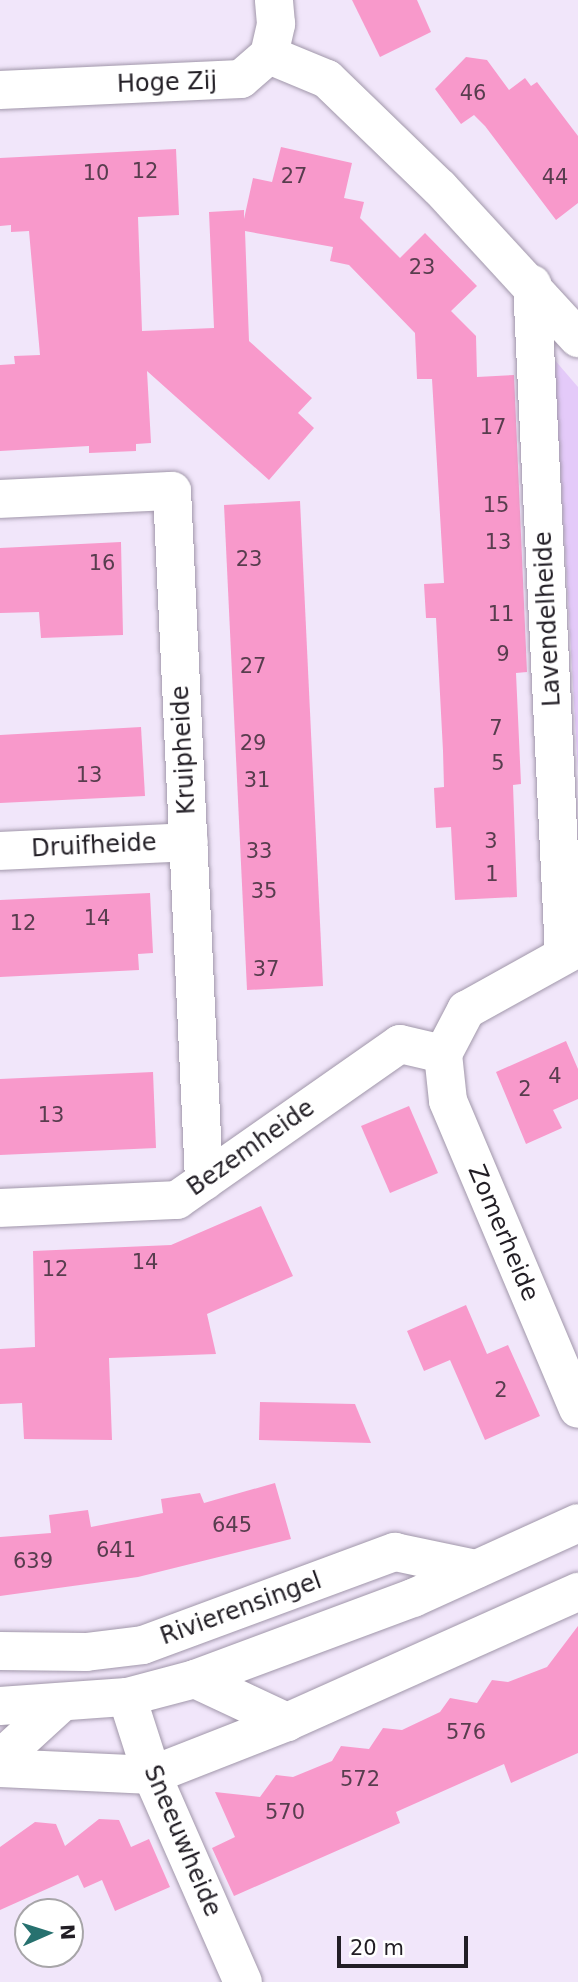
<!DOCTYPE html>
<html>
<head>
<meta charset="utf-8">
<style>
	body { margin:0 }
	#map { position:relative; width:578px; height:1982px; overflow:hidden; background:#f1e6fa; font-family:"DejaVu Sans",sans-serif }
	div>[style] { position:absolute }
	.green>* { inset:0; background:#e4caf9 }
	.building>* { inset:0; background:#f899cb }
	.roads { filter:drop-shadow(0 0 2px #a197aa) drop-shadow(0 0 2px #a197aa) }
	.minor>* { height:38px; margin:-19px; padding:0 19px; transform-origin:19px; border-radius:19px; background:#fff }
	span { translate:-50% -50%; white-space:nowrap; text-align:center; line-height:1.15; -webkit-text-stroke:6px #fff; paint-order:stroke }
	.number-label { font-size:21px; color:#583d4e }
	.number-label span { -webkit-text-stroke-width:0 }
	.street-label { font-size:24px; color:#221e25 }
	.north { position:absolute; left:14px; top:1898px; width:70px; height:70px; box-sizing:border-box; background:#fff; border:2px solid #a7a5a8; border-radius:50%; rotate:87deg; font-size:19px; font-weight:700; line-height:28px; text-align:center; color:#221e25 }
	.north::after { content:''; display:block; margin:auto; width:24px; height:32px; background:#27716f; clip-path:polygon(50% 0,100% 100%,50% 72%,0 100%) }
	.scale { position:absolute; left:337px; top:1936px; width:131px; height:32px; box-sizing:border-box; border:4px solid #221e25; border-top:0; padding-left:9px; font-size:21px; line-height:24px; white-space:nowrap; color:#221e25; -webkit-text-stroke:5px #fff; paint-order:stroke }
</style>
</head>
<body>
<div id="map">
	<div class="green">
		<div style="clip-path:polygon(553px 358px,578px 387px,578px 771px,561px 479px)"></div>
	</div>
	<div class="building">
		<div style="clip-path:polygon(352px 0,417px 0,431px 32px,380px 57px)"></div>
		<div style="clip-path:polygon(466px 57px,487px 60px,509px 90px,525px 78px,531px 86px,537px 82px,578px 136px,578px 203px,556px 220px,485px 126px,474px 115px,461px 124px,435px 89px)"></div>
		<div style="clip-path:polygon(281px 147px,352px 163px,344px 198px,364px 202px,360px 218px,400px 258px,425px 233px,477px 286px,451px 311px,476px 336px,477px 377px,514px 375px,527px 672px,516px 673px,521px 784px,513px 785px,517px 897px,455px 900px,451px 827px,436px 828px,434px 788px,444px 787px,443px 751px,436px 618px,426px 618px,424px 584px,444px 583px,432px 379px,417px 379px,415px 333px,349px 265px,330px 261px,333px 247px,245px 231px,249px 341px,312px 398px,298px 413px,314px 428px,269px 480px,147px 371px,151px 443px,136px 444px,136px 451px,89px 453px,89px 446px,0 451px,0 365px,15px 364px,14px 356px,40px 355px,29px 231px,11px 232px,11px 225px,0 226px,0 158px,176px 149px,179px 215px,138px 217px,142px 331px,214px 328px,209px 212px,244px 210px,244px 219px,253px 178px,272px 182px)"></div>
		<div style="clip-path:polygon(300px 501px,323px 986px,247px 990px,224px 505px)"></div>
		<div style="clip-path:polygon(121px 542px,123px 635px,41px 638px,39px 612px,0 613px,0 548px)"></div>
		<div style="clip-path:polygon(141px 727px,145px 796px,0 803px,0 735px)"></div>
		<div style="clip-path:polygon(150px 893px,153px 953px,138px 954px,139px 970px,0 977px,0 900px)"></div>
		<div style="clip-path:polygon(566px 1041px,578px 1069px,578px 1099px,553px 1110px,562px 1128px,526px 1144px,496px 1072px)"></div>
		<div style="clip-path:polygon(153px 1072px,156px 1148px,0 1155px,0 1079px)"></div>
		<div style="clip-path:polygon(409px 1106px,438px 1173px,390px 1193px,361px 1126px)"></div>
		<div style="clip-path:polygon(261px 1206px,293px 1276px,207px 1314px,216px 1354px,109px 1358px,112px 1440px,24px 1439px,22px 1403px,0 1404px,0 1349px,35px 1347px,33px 1251px,171px 1245px)"></div>
		<div style="clip-path:polygon(466px 1305px,487px 1354px,508px 1345px,540px 1416px,485px 1440px,450px 1360px,424px 1371px,407px 1331px)"></div>
		<div style="clip-path:polygon(260px 1402px,355px 1404px,371px 1443px,259px 1440px)"></div>
		<div style="clip-path:polygon(275px 1483px,291px 1539px,138px 1577px,0 1596px,0 1537px,51px 1533px,49px 1515px,88px 1510px,91px 1527px,163px 1513px,161px 1499px,200px 1493px,204px 1503px)"></div>
		<div style="clip-path:polygon(578px 1626px,578px 1753px,511px 1783px,504px 1764px,396px 1812px,400px 1823px,234px 1896px,212px 1848px,235px 1837px,215px 1792px,260px 1797px,276px 1775px,293px 1777px,332px 1761px,341px 1746px,369px 1749px,383px 1728px,402px 1730px,440px 1712px,450px 1698px,477px 1703px,492px 1680px,508px 1682px,547px 1667px)"></div>
		<div style="clip-path:polygon(99px 1819px,119px 1820px,131px 1847px,149px 1839px,170px 1887px,115px 1911px,102px 1880px,84px 1888px,78px 1875px,0 1910px,0 1847px,35px 1822px,56px 1824px,65px 1846px)"></div>
	</div>
	<div class="roads">
		<div class="minor">
			<div style="left:269px;top:55px;width:63px;rotate:22.5deg"></div>
			<div style="left:327px;top:79px;width:157px;rotate:44deg"></div>
			<div style="left:440px;top:188px;width:204px;rotate:47.4deg"></div>
			<div style="left:0;top:90px;width:241px;rotate:-2.6deg"></div>
			<div style="left:241px;top:79px;width:37px;rotate:-41deg"></div>
			<div style="left:269px;top:55px;width:32px;rotate:-77deg"></div>
			<div style="left:276px;top:24px;width:24px;rotate:-95deg"></div>
			<div style="left:532px;top:284px;width:671px;rotate:87.27deg"></div>
			<div style="left:0;top:499px;width:172px;rotate:-2.7deg"></div>
			<div style="left:172px;top:491px;width:691px;rotate:87.34deg"></div>
			<div style="left:0;top:851px;width:189px;rotate:-2.7deg"></div>
			<div style="left:443px;top:1054px;width:47px;rotate:83.9deg"></div>
			<div style="left:448px;top:1101px;width:334px;rotate:67.1deg"></div>
			<div style="left:443px;top:1054px;width:50px;rotate:-62.4deg"></div>
			<div style="left:466px;top:1010px;width:128px;rotate:-29deg"></div>
			<div style="left:0;top:1208px;width:177px;rotate:-2.6deg"></div>
			<div style="left:177px;top:1200px;width:272px;rotate:-35deg"></div>
			<div style="left:400px;top:1044px;width:44px;rotate:13.1deg"></div>
			<div style="left:0;top:1651px;width:86px;rotate:0.7deg"></div>
			<div style="left:86px;top:1652px;width:57px;rotate:-7deg"></div>
			<div style="left:143px;top:1645px;width:269px;rotate:-20.3deg"></div>
			<div style="left:395px;top:1552px;width:83px;rotate:11.9deg"></div>
			<div style="left:195px;top:1679px;width:102px;rotate:25.1deg"></div>
			<div style="left:127px;top:1697px;width:82px;rotate:72.2deg"></div>
			<div style="left:152px;top:1775px;width:226px;rotate:66.3deg"></div>
			<div style="left:0;top:1706px;width:127px;rotate:-4.1deg"></div>
			<div style="left:127px;top:1697px;width:70px;rotate:-14.8deg"></div>
			<div style="left:195px;top:1679px;width:233px;rotate:-20.4deg"></div>
			<div style="left:413px;top:1598px;width:181px;rotate:-24.4deg"></div>
			<div style="left:0;top:1759px;width:80px;rotate:-42.5deg"></div>
			<div style="left:0;top:1768px;width:152px;rotate:2.6deg"></div>
			<div style="left:152px;top:1775px;width:145px;rotate:-21.4deg"></div>
			<div style="left:287px;top:1722px;width:319px;rotate:-24.1deg"></div>
		</div>
	</div>
	<div class="number-label">
		<span style="left:473px;top:93px">46</span>
		<span style="left:145px;top:171px">12</span>
		<span style="left:96px;top:173px">10</span>
		<span style="left:294px;top:176px">27</span>
		<span style="left:555px;top:177px">44</span>
		<span style="left:422px;top:267px">23</span>
		<span style="left:493px;top:427px">17</span>
		<span style="left:496px;top:505px">15</span>
		<span style="left:498px;top:542px">13</span>
		<span style="left:249px;top:559px">23</span>
		<span style="left:102px;top:563px">16</span>
		<span style="left:501px;top:614px">11</span>
		<span style="left:503px;top:654px">9</span>
		<span style="left:253px;top:666px">27</span>
		<span style="left:496px;top:728px">7</span>
		<span style="left:253px;top:743px">29</span>
		<span style="left:498px;top:763px">5</span>
		<span style="left:89px;top:775px">13</span>
		<span style="left:257px;top:780px">31</span>
		<span style="left:491px;top:841px">3</span>
		<span style="left:259px;top:851px">33</span>
		<span style="left:492px;top:874px">1</span>
		<span style="left:264px;top:891px">35</span>
		<span style="left:97px;top:918px">14</span>
		<span style="left:23px;top:923px">12</span>
		<span style="left:266px;top:969px">37</span>
		<span style="left:555px;top:1076px">4</span>
		<span style="left:525px;top:1089px">2</span>
		<span style="left:51px;top:1115px">13</span>
		<span style="left:145px;top:1262px">14</span>
		<span style="left:55px;top:1269px">12</span>
		<span style="left:501px;top:1390px">2</span>
		<span style="left:232px;top:1525px">645</span>
		<span style="left:116px;top:1550px">641</span>
		<span style="left:33px;top:1561px">639</span>
		<span style="left:466px;top:1732px">576</span>
		<span style="left:360px;top:1779px">572</span>
		<span style="left:285px;top:1812px">570</span>
	</div>
	<div class="street-label">
		<span style="left:167px;top:83px;rotate:-2deg">Hoge Zij</span>
		<span style="left:548px;top:619px;rotate:-93deg">Lavendelheide</span>
		<span style="left:184px;top:750px;rotate:-93deg">Kruipheide</span>
		<span style="left:94px;top:846px;rotate:-3deg">Druifheide</span>
		<span style="left:251px;top:1148px;rotate:-35deg">Bezemheide</span>
		<span style="left:503px;top:1233px;rotate:67deg">Zomerheide</span>
		<span style="left:241px;top:1609px;rotate:-20deg">Rivierensingel</span>
		<span style="left:182px;top:1841px;rotate:67deg">Sneeuwheide</span>
	</div>
	<div class="north">N</div>
	<div class="scale">20 m</div>
</div>
</body>
</html>
